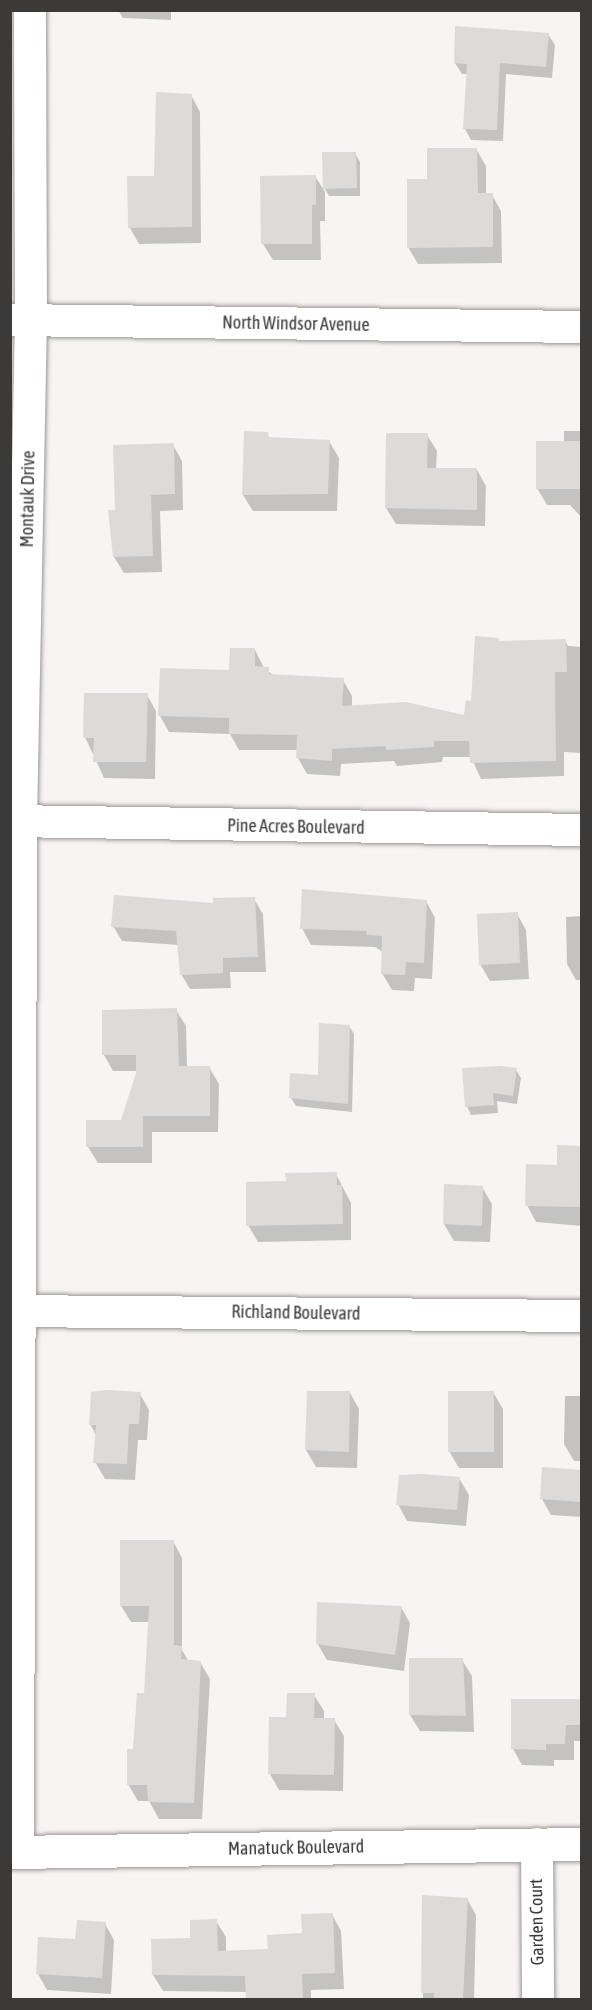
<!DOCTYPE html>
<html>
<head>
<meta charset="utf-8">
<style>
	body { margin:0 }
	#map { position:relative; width:592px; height:2010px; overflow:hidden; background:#f7f4f3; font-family:"Asap Condensed",sans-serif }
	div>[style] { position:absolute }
	.shadow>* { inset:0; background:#0003 }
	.building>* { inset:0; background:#dddad8 }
	.roads { filter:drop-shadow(0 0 2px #9b9896) drop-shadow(0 0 2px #9b9896) }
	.street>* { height:32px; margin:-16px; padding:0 16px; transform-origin:16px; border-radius:16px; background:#fff }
	.secondary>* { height:33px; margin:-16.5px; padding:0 16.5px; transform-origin:16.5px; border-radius:16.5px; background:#fff }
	span { translate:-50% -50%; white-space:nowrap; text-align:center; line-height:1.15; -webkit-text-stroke:5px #fff; paint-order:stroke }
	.street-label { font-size:18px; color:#3b3a39 }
	.frame { position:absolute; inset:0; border:12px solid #3b3a39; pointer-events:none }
</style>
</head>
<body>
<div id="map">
	<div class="shadow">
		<div style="clip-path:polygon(118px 10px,171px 10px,171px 20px,123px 18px)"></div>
		<div style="clip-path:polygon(548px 34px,555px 45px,552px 78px,506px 74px,503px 141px,471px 140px,465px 129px,468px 74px,462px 74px,455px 63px)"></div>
		<div style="clip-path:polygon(191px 95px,200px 112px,201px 243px,139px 244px,130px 228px,129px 178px,155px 177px)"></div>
		<div style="clip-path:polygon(476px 149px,486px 166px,486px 195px,492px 195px,501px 211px,502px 263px,418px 264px,408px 247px,429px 180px)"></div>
		<div style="clip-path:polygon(355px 153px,360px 162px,360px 196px,329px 196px,325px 189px,325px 221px,320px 221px,321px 260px,273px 260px,263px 244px,315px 176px,325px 192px,324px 154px)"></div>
		<div style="clip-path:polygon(564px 431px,582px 431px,582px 518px,570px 505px,547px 505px,537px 488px,564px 443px)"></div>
		<div style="clip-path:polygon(267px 433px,270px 439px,329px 441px,339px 458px,337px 511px,253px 511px,243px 495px)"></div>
		<div style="clip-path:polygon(427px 435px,437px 451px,436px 469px,477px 470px,486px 486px,485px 526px,396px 524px,386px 508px)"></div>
		<div style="clip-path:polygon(173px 445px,182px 461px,183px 510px,160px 511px,162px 572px,124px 573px,114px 557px,117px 512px)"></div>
		<div style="clip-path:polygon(498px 639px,499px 642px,565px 640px,568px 646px,582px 647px,582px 753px,564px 752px,564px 776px,481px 779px,471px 757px,443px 757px,442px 762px,397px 766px,394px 761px,341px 764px,340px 776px,307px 774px,298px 758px,298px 750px,239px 750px,230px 734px,169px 732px,160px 716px,231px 671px,255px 650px,264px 668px,273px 675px,343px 680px,352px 696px,352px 707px,466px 716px)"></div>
		<div style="clip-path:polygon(147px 695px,156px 711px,155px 779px,104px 778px,85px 737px)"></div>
		<div style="clip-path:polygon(254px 899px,263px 914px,266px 972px,230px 972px,231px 988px,190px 989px,181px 974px,179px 945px,122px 941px,113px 926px)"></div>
		<div style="clip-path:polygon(426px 901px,435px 918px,432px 979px,415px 978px,414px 991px,392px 990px,382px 973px,383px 952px,375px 947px,311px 945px,302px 928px)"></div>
		<div style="clip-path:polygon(517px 914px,526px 930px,529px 979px,490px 981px,480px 964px)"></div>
		<div style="clip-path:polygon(582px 916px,582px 980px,576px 980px,567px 964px,566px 917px)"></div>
		<div style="clip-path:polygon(176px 1010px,186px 1026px,187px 1067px,209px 1067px,219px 1084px,218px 1132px,152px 1132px,152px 1163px,98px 1163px,88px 1147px,122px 1122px,138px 1071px,113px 1071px,104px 1055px)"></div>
		<div style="clip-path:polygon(349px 1026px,354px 1034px,352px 1112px,296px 1106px,291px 1098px,319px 1076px)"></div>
		<div style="clip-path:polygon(516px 1070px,521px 1078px,517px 1104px,497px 1101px,498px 1113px,471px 1115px,467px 1106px)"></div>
		<div style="clip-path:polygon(582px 1147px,582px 1226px,536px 1222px,527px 1205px,559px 1166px)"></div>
		<div style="clip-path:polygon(336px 1174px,351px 1203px,351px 1240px,258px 1242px,248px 1225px,287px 1183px)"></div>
		<div style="clip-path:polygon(446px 1186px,482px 1187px,492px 1204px,490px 1242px,454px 1241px,444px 1224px)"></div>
		<div style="clip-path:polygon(493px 1392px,503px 1409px,503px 1468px,459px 1468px,449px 1451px)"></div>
		<div style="clip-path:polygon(350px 1393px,359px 1409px,357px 1468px,316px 1467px,306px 1450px)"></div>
		<div style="clip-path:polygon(140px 1394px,149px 1410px,147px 1440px,138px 1440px,135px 1480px,105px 1479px,95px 1462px,96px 1435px,90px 1424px)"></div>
		<div style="clip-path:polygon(565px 1396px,582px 1396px,582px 1461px,574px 1461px,564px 1444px)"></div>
		<div style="clip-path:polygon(582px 1472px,582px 1517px,551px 1515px,542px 1499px)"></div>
		<div style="clip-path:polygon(459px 1478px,469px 1495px,466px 1526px,407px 1521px,398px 1504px)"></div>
		<div style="clip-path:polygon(173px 1541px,182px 1558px,182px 1650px,189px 1662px,200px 1662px,210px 1679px,202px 1819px,159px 1819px,149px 1801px,138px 1801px,128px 1784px,146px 1695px,150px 1622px,131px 1622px,121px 1606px)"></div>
		<div style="clip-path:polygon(401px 1607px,410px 1623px,404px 1671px,327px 1660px,317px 1643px)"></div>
		<div style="clip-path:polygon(462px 1660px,472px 1676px,474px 1732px,420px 1731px,410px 1715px)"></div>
		<div style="clip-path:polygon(314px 1695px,324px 1711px,324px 1720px,334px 1720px,344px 1736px,343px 1791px,279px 1790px,270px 1774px,288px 1719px)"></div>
		<div style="clip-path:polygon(582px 1700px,582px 1741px,574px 1741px,574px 1760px,554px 1760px,554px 1766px,522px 1765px,513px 1749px)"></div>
		<div style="clip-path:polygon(423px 1897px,467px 1899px,476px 1915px,474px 2000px,423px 2000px)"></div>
		<div style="clip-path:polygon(332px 1914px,341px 1931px,344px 1989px,311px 1990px,311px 2000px,247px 2000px,247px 1992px,163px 1991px,153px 1975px,216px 1921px,226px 1937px,226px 1952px,270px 1950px,303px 1935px)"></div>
		<div style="clip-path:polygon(105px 1924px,114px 1940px,111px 1994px,47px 1990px,38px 1974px)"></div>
	</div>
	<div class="building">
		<div style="clip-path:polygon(455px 26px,549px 33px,546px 67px,500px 63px,497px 130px,463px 129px,467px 64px,454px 63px)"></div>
		<div style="clip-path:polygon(156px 92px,192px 94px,192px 227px,128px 228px,127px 176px,154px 176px)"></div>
		<div style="clip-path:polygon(427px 148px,477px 148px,478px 193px,493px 193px,493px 247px,407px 248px,407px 179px,427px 179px)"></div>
		<div style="clip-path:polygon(322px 152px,356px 152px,357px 188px,323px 189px)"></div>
		<div style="clip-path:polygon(316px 175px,316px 205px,312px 205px,312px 244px,261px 244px,260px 176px)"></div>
		<div style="clip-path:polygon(244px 431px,268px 432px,268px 437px,330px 440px,328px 494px,242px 495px)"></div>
		<div style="clip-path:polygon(386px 433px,428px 433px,427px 468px,477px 468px,477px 510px,385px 508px)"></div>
		<div style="clip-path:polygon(536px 441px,582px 441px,582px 489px,536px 489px)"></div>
		<div style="clip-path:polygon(174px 443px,175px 494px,151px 495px,153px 556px,113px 557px,108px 510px,115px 510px,113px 445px)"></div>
		<div style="clip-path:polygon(475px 636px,499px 638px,498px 641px,566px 639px,567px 672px,555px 672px,556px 761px,470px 763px,469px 741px,434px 741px,434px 747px,386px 750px,386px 746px,332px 749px,332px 761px,296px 758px,297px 735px,229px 734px,229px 718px,158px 716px,160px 668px,229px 670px,230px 648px,255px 648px,255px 666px,269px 667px,269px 674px,344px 678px,342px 706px,406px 702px,464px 715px,466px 700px,471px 701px)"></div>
		<div style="clip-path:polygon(84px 693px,148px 693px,146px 762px,93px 762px,94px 738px,83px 738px)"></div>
		<div style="clip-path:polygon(302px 889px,427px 900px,424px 963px,406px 962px,405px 975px,381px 974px,382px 936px,366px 935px,367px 931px,300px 929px)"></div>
		<div style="clip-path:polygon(114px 895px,213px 903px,213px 898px,255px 897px,258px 957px,223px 958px,223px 973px,180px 975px,176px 931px,111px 927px)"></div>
		<div style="clip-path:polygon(518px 912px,520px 963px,479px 965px,477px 914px)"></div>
		<div style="clip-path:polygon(177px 1008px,179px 1066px,210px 1066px,210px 1116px,143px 1116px,143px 1147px,86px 1147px,86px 1120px,121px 1120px,136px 1073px,136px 1055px,102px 1055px,102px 1010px)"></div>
		<div style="clip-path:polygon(319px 1023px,350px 1025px,348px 1104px,289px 1098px,290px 1073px,318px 1075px)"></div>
		<div style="clip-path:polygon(500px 1066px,517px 1068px,513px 1096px,493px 1093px,494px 1105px,465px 1107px,462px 1068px)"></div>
		<div style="clip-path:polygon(557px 1145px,582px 1146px,582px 1207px,525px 1206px,526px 1164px,557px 1165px)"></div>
		<div style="clip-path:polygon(337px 1172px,337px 1185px,342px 1185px,343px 1224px,246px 1226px,246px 1182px,286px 1181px,285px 1173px)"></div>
		<div style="clip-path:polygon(444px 1184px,483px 1186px,482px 1226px,443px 1224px)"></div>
		<div style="clip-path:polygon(106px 1390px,141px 1392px,139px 1424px,129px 1424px,127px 1464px,93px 1463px,96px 1425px,89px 1425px,91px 1392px)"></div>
		<div style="clip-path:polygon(307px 1391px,350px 1391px,349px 1452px,305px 1450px)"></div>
		<div style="clip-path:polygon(448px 1391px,494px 1391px,494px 1452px,448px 1452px)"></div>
		<div style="clip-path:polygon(542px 1467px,582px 1470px,582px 1502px,540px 1499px)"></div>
		<div style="clip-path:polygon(421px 1474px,460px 1477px,457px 1510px,396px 1505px,399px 1475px)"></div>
		<div style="clip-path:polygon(120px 1540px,174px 1540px,174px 1645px,182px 1646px,181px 1659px,201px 1661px,194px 1803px,148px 1802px,147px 1785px,127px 1785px,127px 1749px,133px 1749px,137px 1693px,144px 1693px,149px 1606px,120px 1606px)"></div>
		<div style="clip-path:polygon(317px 1602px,402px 1606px,395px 1655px,316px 1644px)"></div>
		<div style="clip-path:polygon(409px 1658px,463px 1658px,466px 1716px,409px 1715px)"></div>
		<div style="clip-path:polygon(287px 1693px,315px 1693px,314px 1718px,335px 1718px,334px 1775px,268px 1774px,269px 1717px,286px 1717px)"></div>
		<div style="clip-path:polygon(511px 1699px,582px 1699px,582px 1725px,566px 1725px,565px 1744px,546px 1744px,546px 1750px,511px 1749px)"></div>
		<div style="clip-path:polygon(422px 1895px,468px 1898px,463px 2000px,434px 2000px,434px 1993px,421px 1993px)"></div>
		<div style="clip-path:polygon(333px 1913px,335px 1973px,302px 1974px,303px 2000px,246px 2000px,245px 1976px,152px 1975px,151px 1939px,190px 1938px,190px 1920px,217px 1919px,218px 1951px,268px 1949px,267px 1935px,302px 1933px,301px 1914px)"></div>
		<div style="clip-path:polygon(77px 1920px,106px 1922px,102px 1978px,36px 1974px,38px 1937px,75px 1939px)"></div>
	</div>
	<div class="roads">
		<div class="street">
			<div style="left:10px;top:320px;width:572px;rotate:0.7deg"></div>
			<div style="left:10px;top:821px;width:572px;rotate:0.9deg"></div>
			<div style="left:10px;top:1311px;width:572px;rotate:0.5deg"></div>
			<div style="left:537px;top:1844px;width:156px;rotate:89.6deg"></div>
			<div style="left:18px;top:1852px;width:1031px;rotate:-89.83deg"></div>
			<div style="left:21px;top:821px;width:501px;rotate:-88.86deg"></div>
			<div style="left:31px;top:320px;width:310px;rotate:-90.2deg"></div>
		</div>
		<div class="secondary">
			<div style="left:10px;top:1852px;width:572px;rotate:-0.8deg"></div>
		</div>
	</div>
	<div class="street-label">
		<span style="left:296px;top:324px;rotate:1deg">North Windsor Avenue</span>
		<span style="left:28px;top:499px;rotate:-89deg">Montauk Drive</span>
		<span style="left:296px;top:827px;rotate:1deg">Pine Acres Boulevard</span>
		<span style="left:296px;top:1313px;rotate:1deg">Richland Boulevard</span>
		<span style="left:296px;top:1848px;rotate:-1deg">Manatuck Boulevard</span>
		<span style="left:537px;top:1922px;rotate:-91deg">Garden Court</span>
	</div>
	<div class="frame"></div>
</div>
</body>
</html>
